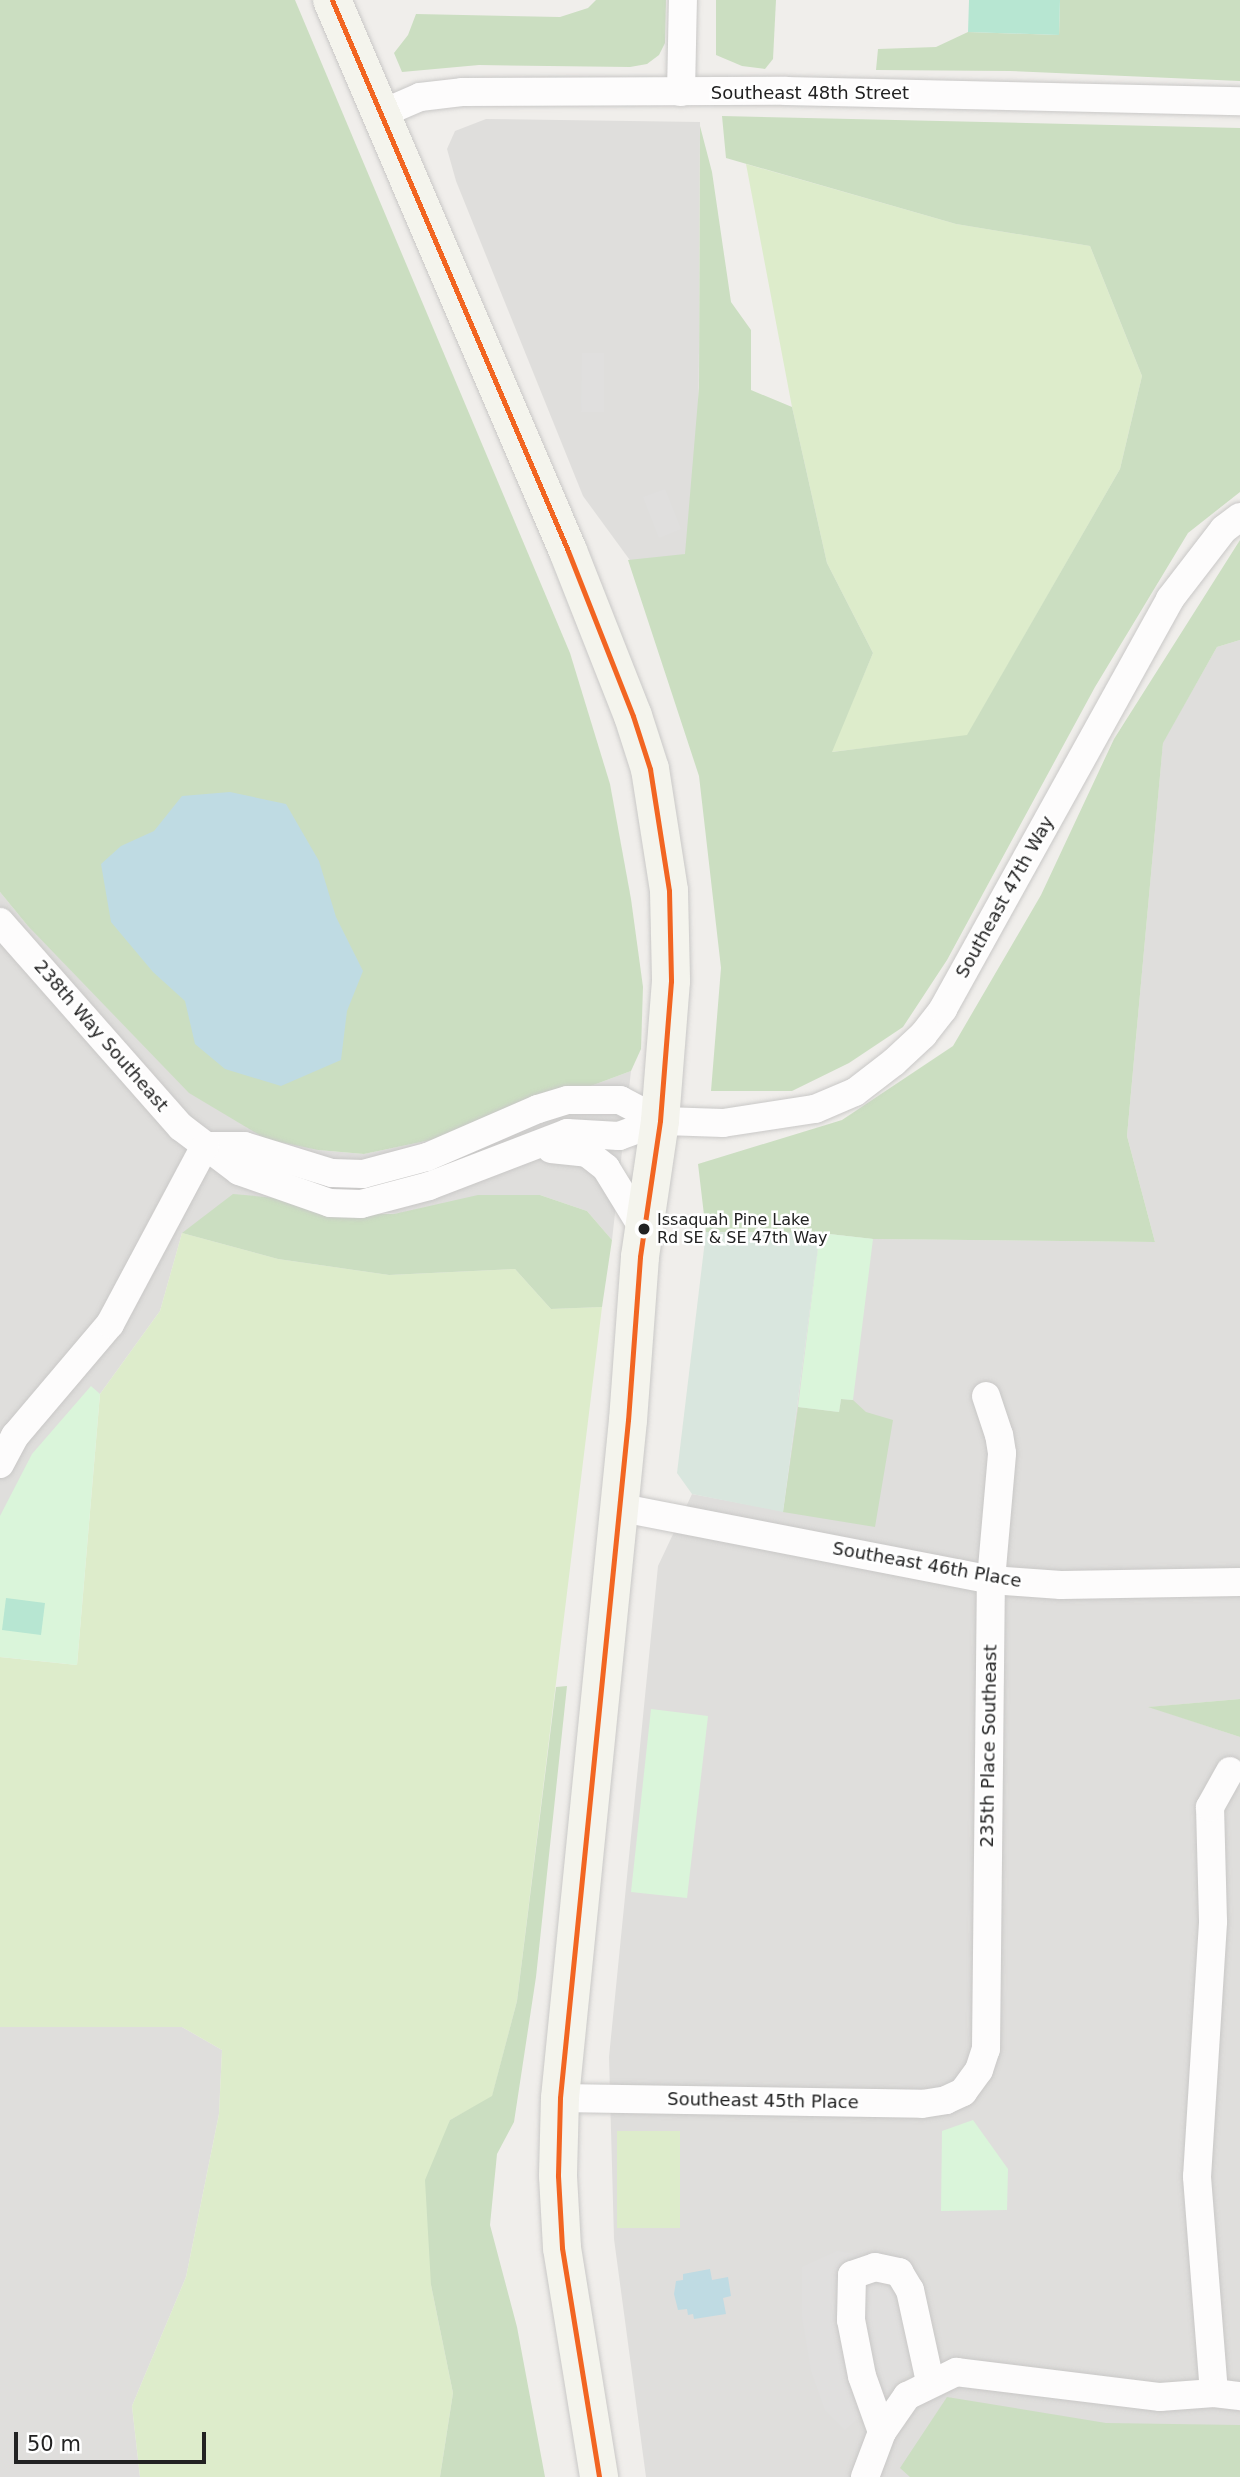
<!DOCTYPE html>
<html>
<head>
<meta charset="utf-8">
<style>
	body { margin:0 }
	#map { position:relative; width:1240px; height:2477px; overflow:hidden; background:#f0eeeb; font-family:"DejaVu Sans",sans-serif }
	div>[style] { position:absolute }
	.residential>* { inset:0; background:#dfdedc }
	.grass>* { inset:0; background:#ddeccb }
	.forest>* { inset:0; background:#cbdec1 }
	.wetland>* { inset:0; background:#d9e6de }
	.park>* { inset:0; background:#daf5da }
	.pitch>* { inset:0; background:#b7e6d2 }
	.parking>* { inset:0; background:#e0dfde }
	.water>* { inset:0; background:#bfdbe3 }
	.roads { filter:drop-shadow(0 0 2px #c9c8c7) drop-shadow(0 0 2px #c9c8c7) }
	.street>* { height:28px; margin:-14px; padding:0 14px; transform-origin:14px; border-radius:14px; background:#fdfcfc }
	.secondary>* { height:38px; margin:-19px; padding:0 19px; transform-origin:19px; border-radius:19px; background:#f4f4ed }
	.bus-1>* { height:5px; margin:-2.5px; padding:0 2.5px; transform-origin:2.5px; border-radius:2.5px; background:#f26522 }
	.dots>* { width:19px; height:19px; translate:-50% -50%; box-sizing:border-box; border:4px solid #fff; border-radius:50% }
	span { translate:-50% -50%; white-space:nowrap; text-align:center; line-height:1.15; -webkit-text-stroke:5px #fff; paint-order:stroke }
	.bus-label { font-size:16px; color:#222 }
	.left { translate:0 -50%; text-align:left }
	.street-label { font-size:18px; color:#222 }
	.scale { position:absolute; left:14px; top:2432px; width:192px; height:32px; box-sizing:border-box; border:4px solid #222; border-top:0; padding-left:9px; font-size:21px; line-height:24px; white-space:nowrap; color:#222; -webkit-text-stroke:5px #fff; paint-order:stroke }
</style>
</head>
<body>
<div id="map">
	<div class="residential">
		<div style="clip-path:polygon(486px 119px,700px 122px,698px 548px,640px 574px,583px 496px,456px 181px,447px 149px,455px 131px)"></div>
		<div style="clip-path:polygon(1240px 640px,1240px 1699px,1150px 1707px,1240px 1737px,1240px 2477px,646px 2477px,614px 2239px,609px 2057px,658px 1566px,692px 1494px,783px 1511px,820px 1233px,873px 1239px,1155px 1242px,1127px 1136px,1163px 742px,1217px 647px)"></div>
		<div style="clip-path:polygon(0 892px,27px 925px,318px 1150px,364px 1154px,464px 1133px,631px 1071px,612px 1240px,587px 1211px,540px 1195px,394px 1214px,309px 1201px,182px 1233px,160px 1311px,100px 1394px,0 1657px)"></div>
		<div style="clip-path:polygon(0 2027px,182px 2027px,222px 2050px,219px 2114px,186px 2277px,132px 2406px,140px 2477px,0 2477px)"></div>
	</div>
	<div class="grass">
		<div style="clip-path:polygon(746px 164px,956px 224px,1090px 246px,1142px 376px,1120px 469px,967px 736px,831px 752px,873px 653px,827px 563px,792px 407px)"></div>
		<div style="clip-path:polygon(182px 1233px,278px 1259px,389px 1275px,515px 1269px,551px 1309px,602px 1307px,517px 2001px,492px 2097px,450px 2120px,431px 2285px,453px 2393px,440px 2477px,140px 2477px,132px 2406px,186px 2277px,219px 2114px,222px 2050px,182px 2027px,0 2027px,0 1657px,77px 1665px,100px 1394px,160px 1311px)"></div>
		<div style="clip-path:polygon(617px 2131px,680px 2131px,680px 2228px,617px 2228px)"></div>
	</div>
	<div class="forest">
		<div style="clip-path:polygon(0 0,295px 0,570px 653px,610px 784px,631px 899px,643px 987px,641px 1049px,631px 1071px,464px 1133px,364px 1154px,318px 1150px,266px 1139px,189px 1093px,27px 925px,0 892px)"></div>
		<div style="clip-path:polygon(596px 0,666px 0,665px 43px,659px 55px,647px 64px,630px 67px,479px 65px,402px 72px,394px 53px,408px 35px,416px 14px,560px 17px,588px 8px)"></div>
		<div style="clip-path:polygon(716px 0,776px 0,773px 59px,765px 69px,742px 66px,716px 55px)"></div>
		<div style="clip-path:polygon(1060px 0,1240px 0,1240px 81px,1010px 71px,876px 70px,878px 49px,936px 47px,968px 32px,1059px 35px)"></div>
		<div style="clip-path:polygon(722px 116px,1240px 128px,1240px 492px,1188px 533px,1095px 687px,947px 960px,903px 1027px,849px 1063px,792px 1091px,711px 1091px,721px 968px,699px 776px,628px 560px,685px 554px,699px 388px,700px 126px,712px 172px,731px 302px,751px 330px,751px 390px,792px 407px,827px 563px,873px 653px,832px 752px,967px 735px,1120px 469px,1142px 376px,1090px 246px,956px 224px,726px 158px)"></div>
		<div style="clip-path:polygon(1240px 540px,1240px 640px,1217px 647px,1163px 743px,1127px 1136px,1155px 1242px,873px 1239px,820px 1233px,706px 1232px,698px 1164px,842px 1120px,953px 1046px,1041px 895px,1114px 739px)"></div>
		<div style="clip-path:polygon(233px 1194px,309px 1201px,380px 1214px,394px 1214px,478px 1195px,540px 1195px,587px 1211px,612px 1240px,602px 1307px,551px 1309px,515px 1269px,389px 1275px,278px 1259px,182px 1233px)"></div>
		<div style="clip-path:polygon(841px 1399px,853px 1400px,866px 1412px,893px 1420px,875px 1527px,783px 1512px,798px 1407px,839px 1412px)"></div>
		<div style="clip-path:polygon(567px 1686px,536px 1977px,514px 2122px,497px 2154px,490px 2225px,517px 2327px,545px 2477px,440px 2477px,453px 2393px,431px 2285px,425px 2180px,450px 2120px,492px 2096px,517px 2001px,556px 1687px)"></div>
		<div style="clip-path:polygon(1240px 1699px,1240px 1737px,1148px 1707px)"></div>
		<div style="clip-path:polygon(947px 2397px,1106px 2423px,1240px 2425px,1240px 2477px,910px 2477px,900px 2468px)"></div>
	</div>
	<div class="wetland">
		<div style="clip-path:polygon(706px 1232px,820px 1233px,783px 1512px,692px 1494px,677px 1473px)"></div>
	</div>
	<div class="park">
		<div style="clip-path:polygon(820px 1233px,873px 1239px,853px 1400px,841px 1399px,839px 1412px,798px 1407px)"></div>
		<div style="clip-path:polygon(91px 1386px,100px 1394px,77px 1665px,0 1657px,0 1516px,32px 1454px)"></div>
		<div style="clip-path:polygon(651px 1709px,708px 1716px,687px 1898px,631px 1892px)"></div>
		<div style="clip-path:polygon(973px 2120px,1008px 2169px,1007px 2210px,941px 2211px,942px 2131px)"></div>
	</div>
	<div class="pitch">
		<div style="clip-path:polygon(969px 0,1060px 0,1059px 35px,968px 32px)"></div>
		<div style="clip-path:polygon(6px 1598px,45px 1603px,41px 1635px,2px 1630px)"></div>
	</div>
	<div class="parking">
		<div style="clip-path:polygon(582px 353px,604px 353px,604px 412px,581px 412px)"></div>
		<div style="clip-path:polygon(665px 489px,681px 529px,659px 538px,643px 497px)"></div>
		<div style="clip-path:polygon(837px 2251px,906px 2261px,925px 2292px,933px 2353px,845px 2430px,825px 2410px,811px 2371px,802px 2317px,802px 2267px)"></div>
	</div>
	<div class="water">
		<div style="clip-path:polygon(230px 792px,286px 804px,319px 861px,336px 917px,363px 971px,347px 1011px,341px 1060px,281px 1086px,225px 1069px,195px 1044px,185px 1001px,153px 972px,111px 922px,101px 864px,121px 846px,154px 831px,182px 796px)"></div>
		<div style="clip-path:polygon(710px 2269px,712px 2280px,728px 2277px,731px 2296px,723px 2298px,726px 2314px,694px 2319px,693px 2314px,688px 2315px,687px 2309px,678px 2310px,674px 2294px,676px 2281px,683px 2280px,683px 2274px)"></div>
	</div>
	<div class="roads">
		<div class="street">
			<div style="left:681px;top:92px;width:92px;rotate:-88.8deg"></div>
			<div style="left:383px;top:113px;width:40px;rotate:-23.4deg"></div>
			<div style="left:420px;top:97px;width:42px;rotate:-6.8deg"></div>
			<div style="left:462px;top:92px;width:324px;rotate:-0.2deg"></div>
			<div style="left:786px;top:91px;width:454px;rotate:1.3deg"></div>
			<div style="left:0;top:922px;width:273px;rotate:48.6deg"></div>
			<div style="left:181px;top:1127px;width:73px;rotate:37.2deg"></div>
			<div style="left:239px;top:1171px;width:96px;rotate:19.4deg"></div>
			<div style="left:330px;top:1203px;width:31px;rotate:2deg"></div>
			<div style="left:361px;top:1204px;width:70px;rotate:-14.8deg"></div>
			<div style="left:429px;top:1186px;width:148px;rotate:-21deg"></div>
			<div style="left:567px;top:1133px;width:52px;rotate:3.3deg"></div>
			<div style="left:619px;top:1136px;width:44px;rotate:-20.1deg"></div>
			<div style="left:660px;top:1121px;width:63px;rotate:1.8deg"></div>
			<div style="left:723px;top:1123px;width:93px;rotate:-8.7deg"></div>
			<div style="left:815px;top:1109px;width:43px;rotate:-23deg"></div>
			<div style="left:855px;top:1092px;width:49px;rotate:-37.6deg"></div>
			<div style="left:894px;top:1062px;width:40px;rotate:-43deg"></div>
			<div style="left:923px;top:1035px;width:33px;rotate:-52deg"></div>
			<div style="left:943px;top:1009px;width:469px;rotate:-61deg"></div>
			<div style="left:1170px;top:599px;width:88px;rotate:-52.4deg"></div>
			<div style="left:1224px;top:529px;width:20px;rotate:-37deg"></div>
			<div style="left:205px;top:1146px;width:39px"></div>
			<div style="left:244px;top:1146px;width:92px;rotate:17.1deg"></div>
			<div style="left:332px;top:1173px;width:31px;rotate:2deg"></div>
			<div style="left:363px;top:1174px;width:66px;rotate:-14.9deg"></div>
			<div style="left:427px;top:1157px;width:121px;rotate:-23.4deg"></div>
			<div style="left:538px;top:1109px;width:31px;rotate:-17deg"></div>
			<div style="left:568px;top:1100px;width:52px"></div>
			<div style="left:620px;top:1100px;width:45px;rotate:27.7deg"></div>
			<div style="left:551px;top:1149px;width:36px;rotate:6deg"></div>
			<div style="left:587px;top:1153px;width:24px;rotate:38deg"></div>
			<div style="left:606px;top:1168px;width:73px;rotate:58.5deg"></div>
			<div style="left:0;top:1464px;width:32px;rotate:-62deg"></div>
			<div style="left:15px;top:1436px;width:147px;rotate:-49.7deg"></div>
			<div style="left:110px;top:1324px;width:202px;rotate:-61.9deg"></div>
			<div style="left:617px;top:1507px;width:381px;rotate:11deg"></div>
			<div style="left:991px;top:1580px;width:70px;rotate:4.1deg"></div>
			<div style="left:1061px;top:1585px;width:179px;rotate:-1deg"></div>
			<div style="left:560px;top:2098px;width:362px;rotate:0.9deg"></div>
			<div style="left:922px;top:2104px;width:24px;rotate:-9deg"></div>
			<div style="left:946px;top:2100px;width:19px;rotate:-25deg"></div>
			<div style="left:963px;top:2092px;width:27px;rotate:-54deg"></div>
			<div style="left:979px;top:2070px;width:22px;rotate:-72deg"></div>
			<div style="left:986px;top:2049px;width:469px;rotate:-89.4deg"></div>
			<div style="left:991px;top:1580px;width:127px;rotate:-85deg"></div>
			<div style="left:1002px;top:1453px;width:18px;rotate:-99deg"></div>
			<div style="left:999px;top:1435px;width:41px;rotate:-108.4deg"></div>
			<div style="left:1214px;top:2393px;width:217px;rotate:-94.5deg"></div>
			<div style="left:1197px;top:2177px;width:256px;rotate:-86.4deg"></div>
			<div style="left:1213px;top:1921px;width:114px;rotate:-91.5deg"></div>
			<div style="left:1210px;top:1807px;width:41px;rotate:-60.9deg"></div>
			<div style="left:882px;top:2432px;width:59px;rotate:-109.7deg"></div>
			<div style="left:862px;top:2376px;width:57px;rotate:-101.1deg"></div>
			<div style="left:851px;top:2320px;width:45px;rotate:-88.7deg"></div>
			<div style="left:852px;top:2275px;width:24px;rotate:-19deg"></div>
			<div style="left:875px;top:2267px;width:25px;rotate:12deg"></div>
			<div style="left:899px;top:2272px;width:21px;rotate:59deg"></div>
			<div style="left:910px;top:2290px;width:94px;rotate:77.7deg"></div>
			<div style="left:865px;top:2477px;width:48px;rotate:-69.3deg"></div>
			<div style="left:882px;top:2432px;width:44px;rotate:-55.2deg"></div>
			<div style="left:907px;top:2396px;width:55px;rotate:-26.1deg"></div>
			<div style="left:956px;top:2372px;width:206px;rotate:7deg"></div>
			<div style="left:1160px;top:2397px;width:54px;rotate:-4.2deg"></div>
			<div style="left:1214px;top:2393px;width:26px;rotate:7deg"></div>
		</div>
		<div class="secondary">
			<div style="left:332px;top:0;width:599px;rotate:66.81deg"></div>
			<div style="left:568px;top:551px;width:177px;rotate:68.5deg"></div>
			<div style="left:633px;top:716px;width:56px;rotate:72.2deg"></div>
			<div style="left:650px;top:769px;width:123px;rotate:81.1deg"></div>
			<div style="left:669px;top:891px;width:90px;rotate:88.7deg"></div>
			<div style="left:671px;top:981px;width:140px;rotate:94.5deg"></div>
			<div style="left:660px;top:1121px;width:137px;rotate:98.4deg"></div>
			<div style="left:640px;top:1257px;width:163px;rotate:94.2deg"></div>
			<div style="left:628px;top:1420px;width:681px;rotate:95.73deg"></div>
			<div style="left:560px;top:2098px;width:78px;rotate:91.5deg"></div>
			<div style="left:558px;top:2176px;width:72px;rotate:86.8deg"></div>
			<div style="left:562px;top:2248px;width:232px;rotate:80.8deg"></div>
		</div>
	</div>
	<div class="bus-1">
		<div style="left:332px;top:0;width:599px;rotate:66.81deg"></div>
		<div style="left:568px;top:551px;width:177px;rotate:68.5deg"></div>
		<div style="left:633px;top:716px;width:56px;rotate:72.2deg"></div>
		<div style="left:650px;top:769px;width:123px;rotate:81.1deg"></div>
		<div style="left:669px;top:891px;width:90px;rotate:88.7deg"></div>
		<div style="left:671px;top:981px;width:140px;rotate:94.5deg"></div>
		<div style="left:660px;top:1121px;width:137px;rotate:98.4deg"></div>
		<div style="left:640px;top:1257px;width:163px;rotate:94.2deg"></div>
		<div style="left:628px;top:1420px;width:681px;rotate:95.73deg"></div>
		<div style="left:560px;top:2098px;width:78px;rotate:91.5deg"></div>
		<div style="left:558px;top:2176px;width:72px;rotate:86.8deg"></div>
		<div style="left:562px;top:2248px;width:232px;rotate:80.8deg"></div>
	</div>
	<div class="dots">
		<div style="left:644px;top:1229px;background:#222"></div>
	</div>
	<div class="bus-label">
		<span class="left" style="left:657px;top:1229px">Issaquah Pine Lake<br>Rd SE &amp; SE 47th Way</span>
	</div>
	<div class="street-label">
		<span style="left:810px;top:93px">Southeast 48th Street</span>
		<span style="left:1005px;top:897px;rotate:-61deg">Southeast 47th Way</span>
		<span style="left:101px;top:1036px;rotate:49deg">238th Way Southeast</span>
		<span style="left:927px;top:1565px;rotate:10deg">Southeast 46th Place</span>
		<span style="left:989px;top:1746px;rotate:-89deg">235th Place Southeast</span>
		<span style="left:763px;top:2101px;rotate:1deg">Southeast 45th Place</span>
	</div>
	<div class="scale">50 m</div>
</div>
</body>
</html>
